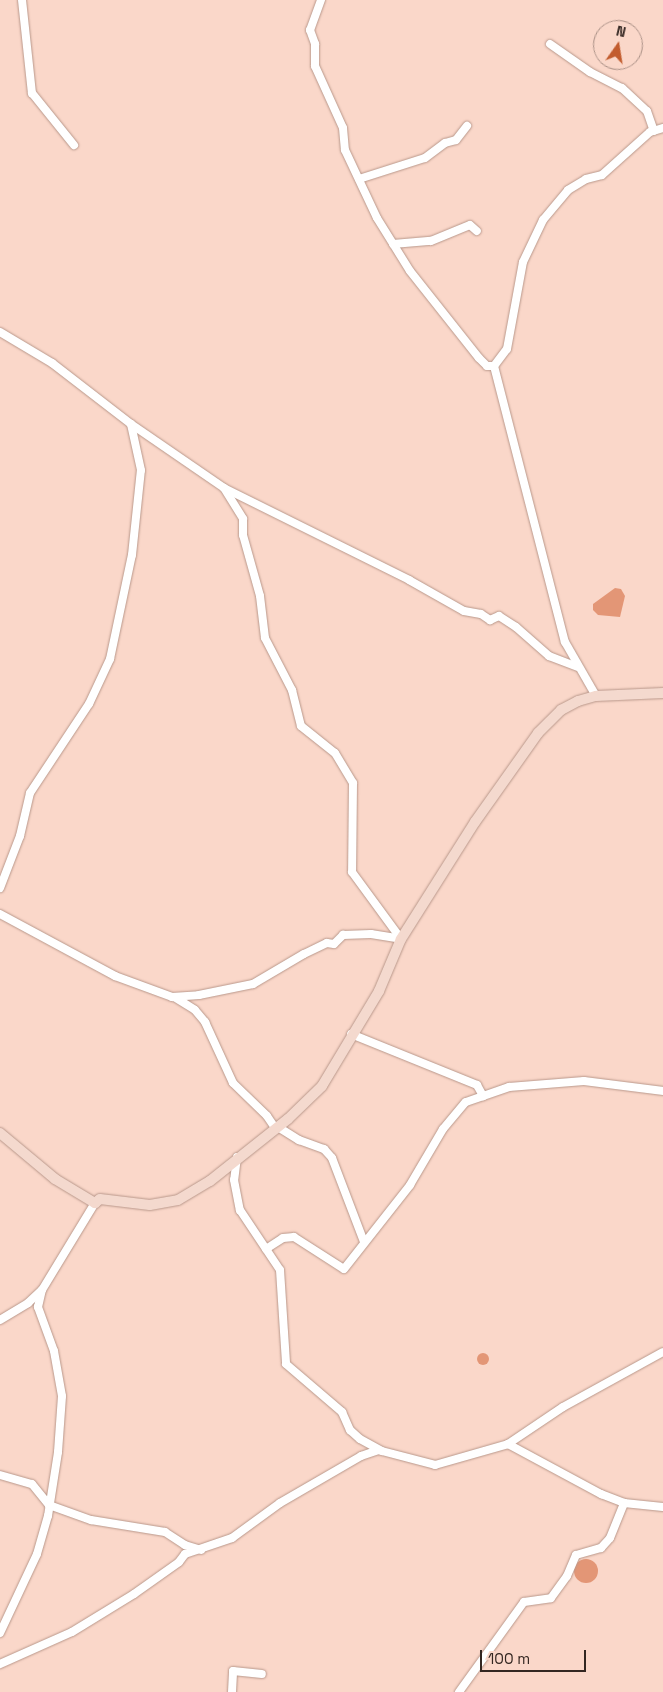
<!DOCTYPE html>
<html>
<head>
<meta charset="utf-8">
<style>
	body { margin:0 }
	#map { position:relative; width:663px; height:1692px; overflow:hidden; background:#fad7c9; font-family:"Space Grotesk",sans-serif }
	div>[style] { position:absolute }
	.water>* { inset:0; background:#e39676 }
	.round { border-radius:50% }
	.roads { filter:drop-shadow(0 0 1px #b9988b) drop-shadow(0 0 1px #b9988b) }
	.street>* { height:8px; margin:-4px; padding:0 4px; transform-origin:4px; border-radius:4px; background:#fff }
	.secondary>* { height:10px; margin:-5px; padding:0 5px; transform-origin:5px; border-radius:5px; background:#f4d9ce }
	span { translate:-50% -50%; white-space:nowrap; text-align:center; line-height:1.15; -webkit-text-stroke:5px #fad7c9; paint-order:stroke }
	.north { position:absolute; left:593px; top:20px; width:50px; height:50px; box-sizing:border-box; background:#fad7c9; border:1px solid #aa9086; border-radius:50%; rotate:13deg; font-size:14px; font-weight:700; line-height:20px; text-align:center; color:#332621 }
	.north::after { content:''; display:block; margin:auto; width:18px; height:22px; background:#c25c2e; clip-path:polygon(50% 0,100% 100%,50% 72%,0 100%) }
	.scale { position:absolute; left:480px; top:1650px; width:106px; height:22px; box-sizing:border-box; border:2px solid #332621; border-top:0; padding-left:6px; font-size:15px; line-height:18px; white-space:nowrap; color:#332621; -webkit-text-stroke:4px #fad7c9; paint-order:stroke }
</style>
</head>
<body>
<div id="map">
	<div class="water">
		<div style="clip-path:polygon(615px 588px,621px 589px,625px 596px,620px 617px,598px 615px,593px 610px,593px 604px)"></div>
		<div class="round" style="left:477px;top:1353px;width:12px;height:12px"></div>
		<div class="round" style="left:574px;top:1559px;width:24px;height:24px"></div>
	</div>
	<div class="roads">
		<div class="street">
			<div style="left:22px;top:0;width:94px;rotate:83.9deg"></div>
			<div style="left:32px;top:93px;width:67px;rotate:51.1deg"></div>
			<div style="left:321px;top:0;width:32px;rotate:110deg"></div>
			<div style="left:310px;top:30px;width:15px;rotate:70deg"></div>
			<div style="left:315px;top:44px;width:22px;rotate:90deg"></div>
			<div style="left:315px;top:66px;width:68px;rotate:65.7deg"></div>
			<div style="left:343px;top:128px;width:22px;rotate:85deg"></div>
			<div style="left:345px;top:150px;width:75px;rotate:64.8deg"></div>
			<div style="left:377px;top:218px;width:62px;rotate:58.1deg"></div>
			<div style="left:410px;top:271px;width:111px;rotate:51.6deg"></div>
			<div style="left:479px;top:358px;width:11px;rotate:45deg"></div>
			<div style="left:487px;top:366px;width:7px"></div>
			<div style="left:494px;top:366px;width:285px;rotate:75.6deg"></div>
			<div style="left:565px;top:642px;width:62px;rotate:60.1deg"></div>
			<div style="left:550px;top:44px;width:49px;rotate:35deg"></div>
			<div style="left:590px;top:72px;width:36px;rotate:27deg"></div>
			<div style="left:622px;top:88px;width:34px;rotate:43deg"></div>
			<div style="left:647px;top:111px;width:21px;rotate:71deg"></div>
			<div style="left:359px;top:179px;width:69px;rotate:-17.7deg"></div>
			<div style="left:425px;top:158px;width:25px;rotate:-37deg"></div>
			<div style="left:445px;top:143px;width:11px;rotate:-15deg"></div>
			<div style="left:456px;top:140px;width:18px;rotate:-52deg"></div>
			<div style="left:393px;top:244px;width:38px;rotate:-5deg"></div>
			<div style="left:431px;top:241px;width:42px;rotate:-22.3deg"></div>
			<div style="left:470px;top:225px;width:9px;rotate:41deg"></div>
			<div style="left:0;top:332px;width:61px;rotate:30.8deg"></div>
			<div style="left:52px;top:363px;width:100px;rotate:37.7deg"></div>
			<div style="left:131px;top:424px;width:113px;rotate:34.5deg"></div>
			<div style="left:224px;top:488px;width:207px;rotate:26.4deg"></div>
			<div style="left:409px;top:580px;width:63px;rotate:29.4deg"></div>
			<div style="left:464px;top:611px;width:17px;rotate:10deg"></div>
			<div style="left:481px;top:614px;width:11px;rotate:34deg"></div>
			<div style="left:490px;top:620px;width:10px;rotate:-24deg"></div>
			<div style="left:499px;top:616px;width:20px;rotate:33deg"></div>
			<div style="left:516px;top:627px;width:44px;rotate:41.3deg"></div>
			<div style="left:549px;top:656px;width:31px;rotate:21deg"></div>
			<div style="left:494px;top:366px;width:21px;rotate:-53deg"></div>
			<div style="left:507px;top:349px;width:88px;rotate:-79.6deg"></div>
			<div style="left:523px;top:262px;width:47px;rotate:-64.5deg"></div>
			<div style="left:543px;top:220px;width:39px;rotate:-50deg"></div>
			<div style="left:568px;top:190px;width:21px;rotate:-31deg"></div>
			<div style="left:586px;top:179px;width:16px;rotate:-14deg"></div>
			<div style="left:602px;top:175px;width:64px;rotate:-41.9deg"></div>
			<div style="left:650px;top:132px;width:14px;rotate:-17deg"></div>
			<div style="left:224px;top:488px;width:36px;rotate:58deg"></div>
			<div style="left:243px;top:519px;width:16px;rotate:90deg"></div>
			<div style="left:243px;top:535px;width:63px;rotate:74.4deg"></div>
			<div style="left:260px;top:596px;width:42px;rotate:83.2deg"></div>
			<div style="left:265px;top:638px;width:59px;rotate:62.6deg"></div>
			<div style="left:292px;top:690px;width:37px;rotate:76deg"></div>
			<div style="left:301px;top:726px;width:43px;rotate:38.5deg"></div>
			<div style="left:335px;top:753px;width:35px;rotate:59deg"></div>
			<div style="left:353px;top:783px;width:89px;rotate:90.6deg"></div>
			<div style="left:352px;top:872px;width:83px;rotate:53.8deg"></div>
			<div style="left:0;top:888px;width:56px;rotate:-69deg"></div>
			<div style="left:20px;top:836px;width:44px;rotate:-76.9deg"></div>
			<div style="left:30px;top:793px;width:107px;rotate:-56.5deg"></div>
			<div style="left:89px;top:704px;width:50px;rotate:-65deg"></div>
			<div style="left:110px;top:659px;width:106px;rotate:-78.1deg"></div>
			<div style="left:132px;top:555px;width:85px;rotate:-84deg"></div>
			<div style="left:141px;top:470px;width:47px;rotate:-102.3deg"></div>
			<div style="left:0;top:914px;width:131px;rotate:28.3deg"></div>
			<div style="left:115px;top:976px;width:61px;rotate:20.2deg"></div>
			<div style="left:172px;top:997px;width:27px;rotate:-4deg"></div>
			<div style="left:199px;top:995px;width:55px;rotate:-11.5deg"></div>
			<div style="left:253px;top:984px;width:59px;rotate:-30.5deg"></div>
			<div style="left:304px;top:954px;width:25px;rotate:-26deg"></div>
			<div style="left:327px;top:943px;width:7px;rotate:8deg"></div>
			<div style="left:334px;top:944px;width:13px;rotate:-45deg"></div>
			<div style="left:343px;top:935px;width:28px;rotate:-2deg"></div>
			<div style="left:371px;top:934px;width:30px;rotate:9deg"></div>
			<div style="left:176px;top:998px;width:22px;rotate:32deg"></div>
			<div style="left:195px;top:1010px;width:16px;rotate:50deg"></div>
			<div style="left:205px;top:1022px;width:67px;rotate:65.3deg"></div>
			<div style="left:233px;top:1083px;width:47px;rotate:44.1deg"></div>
			<div style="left:267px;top:1116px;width:14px;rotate:56deg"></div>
			<div style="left:351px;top:1034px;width:136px;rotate:22deg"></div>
			<div style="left:477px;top:1085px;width:13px;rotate:61deg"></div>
			<div style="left:278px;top:1127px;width:25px;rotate:32deg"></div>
			<div style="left:299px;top:1140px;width:27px;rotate:20deg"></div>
			<div style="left:324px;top:1149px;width:12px;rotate:48deg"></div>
			<div style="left:332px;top:1158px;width:90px;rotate:69.1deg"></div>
			<div style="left:237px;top:1157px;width:23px;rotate:97deg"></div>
			<div style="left:234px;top:1180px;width:31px;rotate:79deg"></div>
			<div style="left:240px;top:1210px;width:72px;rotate:56.3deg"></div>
			<div style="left:280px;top:1270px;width:94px;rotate:86.3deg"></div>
			<div style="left:286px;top:1364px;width:74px;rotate:40.6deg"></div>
			<div style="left:342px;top:1412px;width:20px;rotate:66deg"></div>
			<div style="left:350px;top:1430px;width:13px;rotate:42deg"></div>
			<div style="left:360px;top:1439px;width:25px;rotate:29deg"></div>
			<div style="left:266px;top:1249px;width:20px;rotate:-33deg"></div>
			<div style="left:283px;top:1238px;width:11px;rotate:-5deg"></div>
			<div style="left:294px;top:1237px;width:59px;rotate:32.6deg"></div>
			<div style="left:344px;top:1269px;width:107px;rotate:-51.8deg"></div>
			<div style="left:410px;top:1185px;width:65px;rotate:-59.5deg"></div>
			<div style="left:443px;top:1129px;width:35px;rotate:-50deg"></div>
			<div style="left:466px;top:1102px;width:46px;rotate:-19.2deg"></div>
			<div style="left:509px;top:1087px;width:75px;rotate:-4.6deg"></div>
			<div style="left:584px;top:1081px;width:80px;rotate:7.2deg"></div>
			<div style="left:0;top:1320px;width:33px;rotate:-31deg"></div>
			<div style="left:28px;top:1303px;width:19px;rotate:-43deg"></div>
			<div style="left:42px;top:1290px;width:102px;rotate:-58.7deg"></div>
			<div style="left:508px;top:1444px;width:106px;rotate:28.3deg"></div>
			<div style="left:601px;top:1494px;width:25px;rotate:21deg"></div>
			<div style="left:624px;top:1503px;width:39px;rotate:6deg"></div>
			<div style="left:0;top:1475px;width:33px;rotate:16deg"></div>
			<div style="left:32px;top:1484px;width:27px;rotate:51deg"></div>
			<div style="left:49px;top:1505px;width:45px;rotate:19.7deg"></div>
			<div style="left:91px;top:1520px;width:75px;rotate:9.2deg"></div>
			<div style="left:165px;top:1532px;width:24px;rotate:33deg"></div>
			<div style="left:185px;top:1545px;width:17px;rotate:17deg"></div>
			<div style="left:0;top:1633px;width:87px;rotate:-64.9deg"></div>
			<div style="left:37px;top:1554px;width:40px;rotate:-74deg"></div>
			<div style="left:48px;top:1516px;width:65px;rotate:-81.1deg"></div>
			<div style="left:58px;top:1452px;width:56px;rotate:-85.9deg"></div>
			<div style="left:62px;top:1396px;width:46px;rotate:-100.1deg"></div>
			<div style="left:54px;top:1351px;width:47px;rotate:-110deg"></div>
			<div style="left:38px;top:1307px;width:17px;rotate:-77deg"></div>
			<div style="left:0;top:1664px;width:79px;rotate:-24deg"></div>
			<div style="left:72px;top:1632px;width:73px;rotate:-31.5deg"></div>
			<div style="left:134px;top:1594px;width:55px;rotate:-35.4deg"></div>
			<div style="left:179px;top:1562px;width:10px;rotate:-53deg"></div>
			<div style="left:185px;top:1554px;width:50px;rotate:-18.8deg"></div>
			<div style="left:232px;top:1538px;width:59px;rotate:-36.1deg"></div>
			<div style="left:280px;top:1503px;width:94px;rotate:-30.1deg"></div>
			<div style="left:361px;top:1456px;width:18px;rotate:-19deg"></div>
			<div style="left:378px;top:1450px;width:59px;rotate:14.7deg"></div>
			<div style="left:435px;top:1465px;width:76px;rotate:-16deg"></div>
			<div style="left:508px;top:1444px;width:66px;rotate:-33.9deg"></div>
			<div style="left:563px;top:1407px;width:114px;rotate:-28.8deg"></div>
			<div style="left:232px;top:1692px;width:21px;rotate:-87deg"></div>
			<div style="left:233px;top:1671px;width:29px;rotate:6deg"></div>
			<div style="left:459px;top:1692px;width:111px;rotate:-54.2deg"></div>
			<div style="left:524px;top:1602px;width:27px;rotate:-8deg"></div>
			<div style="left:551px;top:1598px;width:27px;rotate:-54deg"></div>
			<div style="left:567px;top:1576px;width:23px;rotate:-67deg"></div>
			<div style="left:576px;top:1555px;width:26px;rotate:-16deg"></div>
			<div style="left:601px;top:1548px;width:13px;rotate:-48deg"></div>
			<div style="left:610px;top:1538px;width:38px;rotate:-68deg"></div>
		</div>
		<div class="secondary">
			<div style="left:0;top:1133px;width:72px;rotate:39.9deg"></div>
			<div style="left:55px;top:1179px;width:47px;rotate:31deg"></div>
			<div style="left:95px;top:1203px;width:6px;rotate:-39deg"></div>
			<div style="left:100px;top:1199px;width:50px;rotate:6.8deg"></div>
			<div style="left:150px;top:1205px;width:28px;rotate:-10deg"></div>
			<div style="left:178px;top:1200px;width:37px;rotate:-31deg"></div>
			<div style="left:210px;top:1181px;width:100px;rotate:-38.5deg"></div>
			<div style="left:288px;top:1119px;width:47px;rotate:-44.1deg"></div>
			<div style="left:322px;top:1086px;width:111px;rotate:-59deg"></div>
			<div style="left:379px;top:991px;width:56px;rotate:-67.1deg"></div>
			<div style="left:401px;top:939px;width:138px;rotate:-57.7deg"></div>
			<div style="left:475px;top:822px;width:109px;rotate:-54.7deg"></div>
			<div style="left:538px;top:733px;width:33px;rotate:-45deg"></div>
			<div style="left:561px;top:710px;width:19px;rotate:-28deg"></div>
			<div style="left:578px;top:701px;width:19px;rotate:-16deg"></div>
			<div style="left:596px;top:696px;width:67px;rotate:-2.6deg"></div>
		</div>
	</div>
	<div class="north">N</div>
	<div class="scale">100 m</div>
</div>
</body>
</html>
